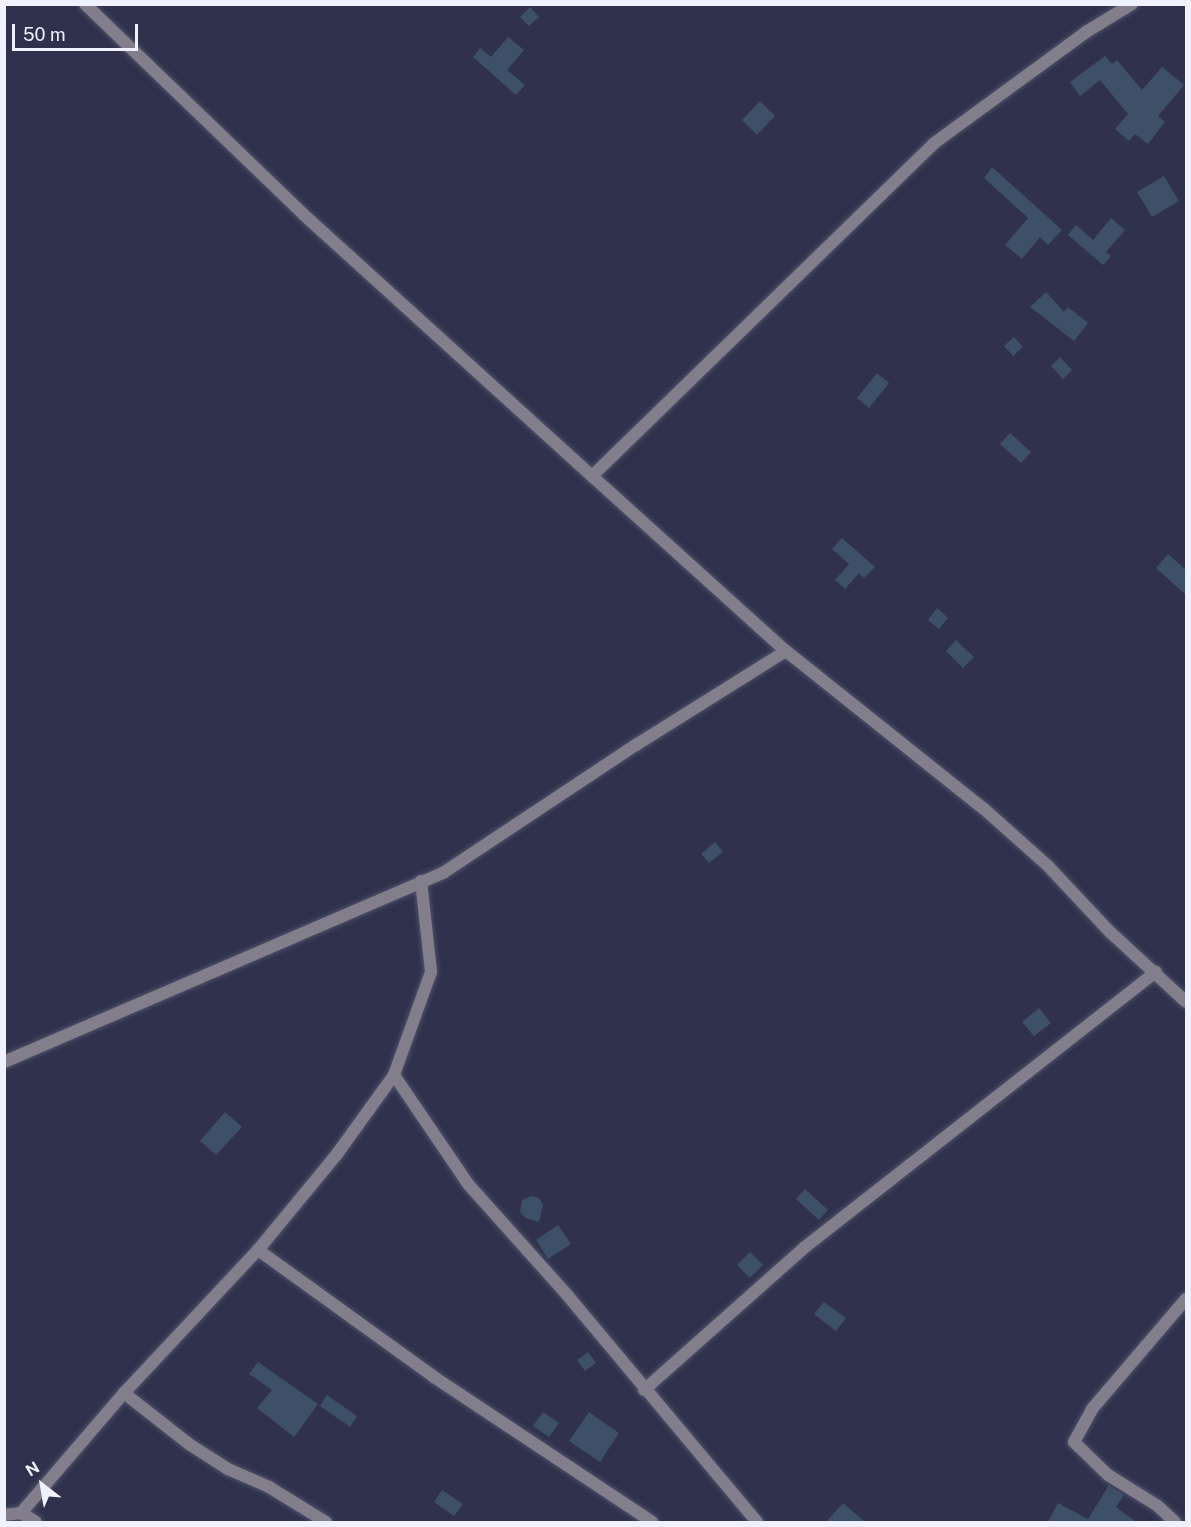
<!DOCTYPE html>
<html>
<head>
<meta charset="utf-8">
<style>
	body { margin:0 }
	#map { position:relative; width:1191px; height:1527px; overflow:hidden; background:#30324d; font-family:"Public Sans",sans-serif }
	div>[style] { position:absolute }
	.building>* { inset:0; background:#3e4f68 }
	.roads { filter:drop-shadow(0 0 2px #4f5169) drop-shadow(0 0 2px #4f5169) }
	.street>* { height:12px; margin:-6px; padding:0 6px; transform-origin:6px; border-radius:6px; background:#837e8c }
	span { translate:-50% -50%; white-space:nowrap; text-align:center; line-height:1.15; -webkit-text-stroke:6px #30324d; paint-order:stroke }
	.frame { position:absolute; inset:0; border:6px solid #eff1ff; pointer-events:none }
	.north { position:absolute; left:12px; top:1455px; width:60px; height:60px; -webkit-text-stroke:4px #30324d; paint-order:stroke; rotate:329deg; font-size:16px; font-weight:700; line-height:24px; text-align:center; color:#eff1ff }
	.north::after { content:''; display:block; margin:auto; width:21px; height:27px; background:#eff1ff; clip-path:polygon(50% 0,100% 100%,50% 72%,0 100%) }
	.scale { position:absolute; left:12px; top:24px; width:126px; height:27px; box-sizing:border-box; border:3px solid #eff1ff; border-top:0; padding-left:8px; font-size:18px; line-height:21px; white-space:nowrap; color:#eff1ff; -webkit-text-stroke:4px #30324d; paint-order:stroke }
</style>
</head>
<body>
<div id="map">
	<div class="building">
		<div style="clip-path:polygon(530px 7px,539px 17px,529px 26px,520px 17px)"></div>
		<div style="clip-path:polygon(508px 37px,524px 50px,507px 70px,525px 85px,516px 95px,473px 57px,480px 48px,491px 57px)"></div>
		<div style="clip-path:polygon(1105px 56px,1112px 64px,1117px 60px,1142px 90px,1162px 67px,1184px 85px,1158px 116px,1165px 122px,1148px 144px,1135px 134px,1129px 141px,1115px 129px,1128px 114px,1100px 80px,1080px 96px,1070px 82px)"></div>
		<div style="clip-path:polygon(760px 101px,775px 116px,757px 135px,742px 120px)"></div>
		<div style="clip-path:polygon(992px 167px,1062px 230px,1048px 245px,1040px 237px,1022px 259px,1005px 245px,1028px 218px,984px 178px)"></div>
		<div style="clip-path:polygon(1164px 176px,1179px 201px,1152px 217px,1137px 192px)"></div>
		<div style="clip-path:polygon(1111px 218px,1125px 230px,1106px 252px,1111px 256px,1103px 265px,1068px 235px,1076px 225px,1093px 240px)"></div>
		<div style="clip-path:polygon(1046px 292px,1064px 312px,1068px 307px,1088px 323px,1074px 341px,1030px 307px)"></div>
		<div style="clip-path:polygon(1014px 337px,1023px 347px,1013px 356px,1004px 346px)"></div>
		<div style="clip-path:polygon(1060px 357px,1072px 370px,1063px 379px,1051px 366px)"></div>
		<div style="clip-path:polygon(877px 373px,889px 383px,869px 408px,857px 398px)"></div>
		<div style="clip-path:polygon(1010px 433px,1031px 452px,1021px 463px,1000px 444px)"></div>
		<div style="clip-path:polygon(842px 538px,875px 567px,864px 578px,859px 573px,845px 589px,835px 580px,849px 564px,832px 549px)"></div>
		<div style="clip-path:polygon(1168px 554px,1186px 570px,1186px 595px,1156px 568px)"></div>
		<div style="clip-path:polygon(937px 608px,948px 618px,939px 629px,928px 620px)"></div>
		<div style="clip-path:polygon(956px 640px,974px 657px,963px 668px,946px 651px)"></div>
		<div style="clip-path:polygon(715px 842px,723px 852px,709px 863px,701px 854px)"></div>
		<div style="clip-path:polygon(1039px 1008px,1051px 1023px,1034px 1036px,1022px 1022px)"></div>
		<div style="clip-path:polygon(225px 1112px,242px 1127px,216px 1155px,200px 1141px)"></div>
		<div style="clip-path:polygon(805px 1189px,828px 1210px,819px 1220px,796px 1199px)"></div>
		<div style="clip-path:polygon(532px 1196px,539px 1198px,543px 1205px,539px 1222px,526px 1218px,520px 1212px,522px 1200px)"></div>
		<div style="clip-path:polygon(558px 1225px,571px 1244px,548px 1259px,536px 1240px)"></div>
		<div style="clip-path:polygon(750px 1252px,763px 1265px,750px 1278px,737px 1265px)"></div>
		<div style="clip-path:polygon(824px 1302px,846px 1318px,836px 1331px,814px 1314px)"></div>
		<div style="clip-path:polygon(588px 1352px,596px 1363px,585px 1371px,577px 1360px)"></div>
		<div style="clip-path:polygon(258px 1362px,318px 1404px,294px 1437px,257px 1408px,272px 1390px,249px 1374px)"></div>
		<div style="clip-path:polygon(327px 1395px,357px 1416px,350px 1427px,320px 1406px)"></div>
		<div style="clip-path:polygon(543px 1412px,559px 1423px,549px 1437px,533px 1426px)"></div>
		<div style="clip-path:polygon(589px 1412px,619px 1433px,600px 1462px,569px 1441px)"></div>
		<div style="clip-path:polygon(1109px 1485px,1124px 1495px,1116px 1507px,1136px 1522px,1048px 1522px,1058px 1503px,1088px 1519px)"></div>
		<div style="clip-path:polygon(442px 1490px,463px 1504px,454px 1516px,434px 1502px)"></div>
		<div style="clip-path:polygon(843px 1503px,865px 1522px,826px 1522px)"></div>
	</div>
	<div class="roads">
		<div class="street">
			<div style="left:85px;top:4px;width:303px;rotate:43.9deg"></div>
			<div style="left:303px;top:214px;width:390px;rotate:42.2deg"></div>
			<div style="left:592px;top:476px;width:261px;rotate:42.1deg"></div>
			<div style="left:786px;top:651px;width:252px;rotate:38.6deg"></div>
			<div style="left:983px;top:808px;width:87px;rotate:41.7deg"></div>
			<div style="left:1048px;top:866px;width:91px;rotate:46.8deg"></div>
			<div style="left:1110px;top:932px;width:103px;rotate:42.6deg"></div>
			<div style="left:592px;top:476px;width:476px;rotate:-44.2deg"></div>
			<div style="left:933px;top:144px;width:190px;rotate:-36.2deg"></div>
			<div style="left:1086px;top:32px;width:54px;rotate:-31.3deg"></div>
			<div style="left:421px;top:881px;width:92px;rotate:83.7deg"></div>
			<div style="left:431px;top:972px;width:109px;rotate:109.8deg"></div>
			<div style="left:394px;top:1075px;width:132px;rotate:55.8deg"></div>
			<div style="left:468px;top:1184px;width:150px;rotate:48.2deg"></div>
			<div style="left:568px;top:1296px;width:295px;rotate:50.1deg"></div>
			<div style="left:4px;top:1062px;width:478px;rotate:-23.3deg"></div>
			<div style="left:443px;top:873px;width:232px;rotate:-33.6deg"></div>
			<div style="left:636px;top:745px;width:177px;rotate:-32.1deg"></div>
			<div style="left:258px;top:1250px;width:217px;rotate:35.8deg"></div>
			<div style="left:434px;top:1377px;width:262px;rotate:33.6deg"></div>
			<div style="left:644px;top:1390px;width:215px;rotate:-41.6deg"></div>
			<div style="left:805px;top:1247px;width:446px;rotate:-38.1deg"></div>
			<div style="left:124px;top:1393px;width:83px;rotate:38.1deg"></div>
			<div style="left:189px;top:1444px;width:46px;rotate:32.7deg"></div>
			<div style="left:228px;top:1469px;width:45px;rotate:23.7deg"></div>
			<div style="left:269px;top:1487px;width:67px;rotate:31.6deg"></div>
			<div style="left:21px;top:1513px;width:17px;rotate:31deg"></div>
			<div style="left:4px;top:1515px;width:17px;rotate:-7deg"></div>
			<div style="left:21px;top:1513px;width:158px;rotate:-49.4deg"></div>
			<div style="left:124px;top:1393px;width:196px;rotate:-46.9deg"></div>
			<div style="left:258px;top:1250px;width:124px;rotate:-50.5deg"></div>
			<div style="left:337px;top:1154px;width:97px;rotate:-54.2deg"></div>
			<div style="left:1175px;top:1522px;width:23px;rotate:-137deg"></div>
			<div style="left:1158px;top:1506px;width:59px;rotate:-148.2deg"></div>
			<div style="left:1108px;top:1475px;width:47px;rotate:-135.9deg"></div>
			<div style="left:1074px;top:1442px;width:38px;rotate:-61deg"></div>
			<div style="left:1092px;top:1409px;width:145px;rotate:-49.5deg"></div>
		</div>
	</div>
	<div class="frame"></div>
	<div class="north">N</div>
	<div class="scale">50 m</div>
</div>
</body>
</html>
